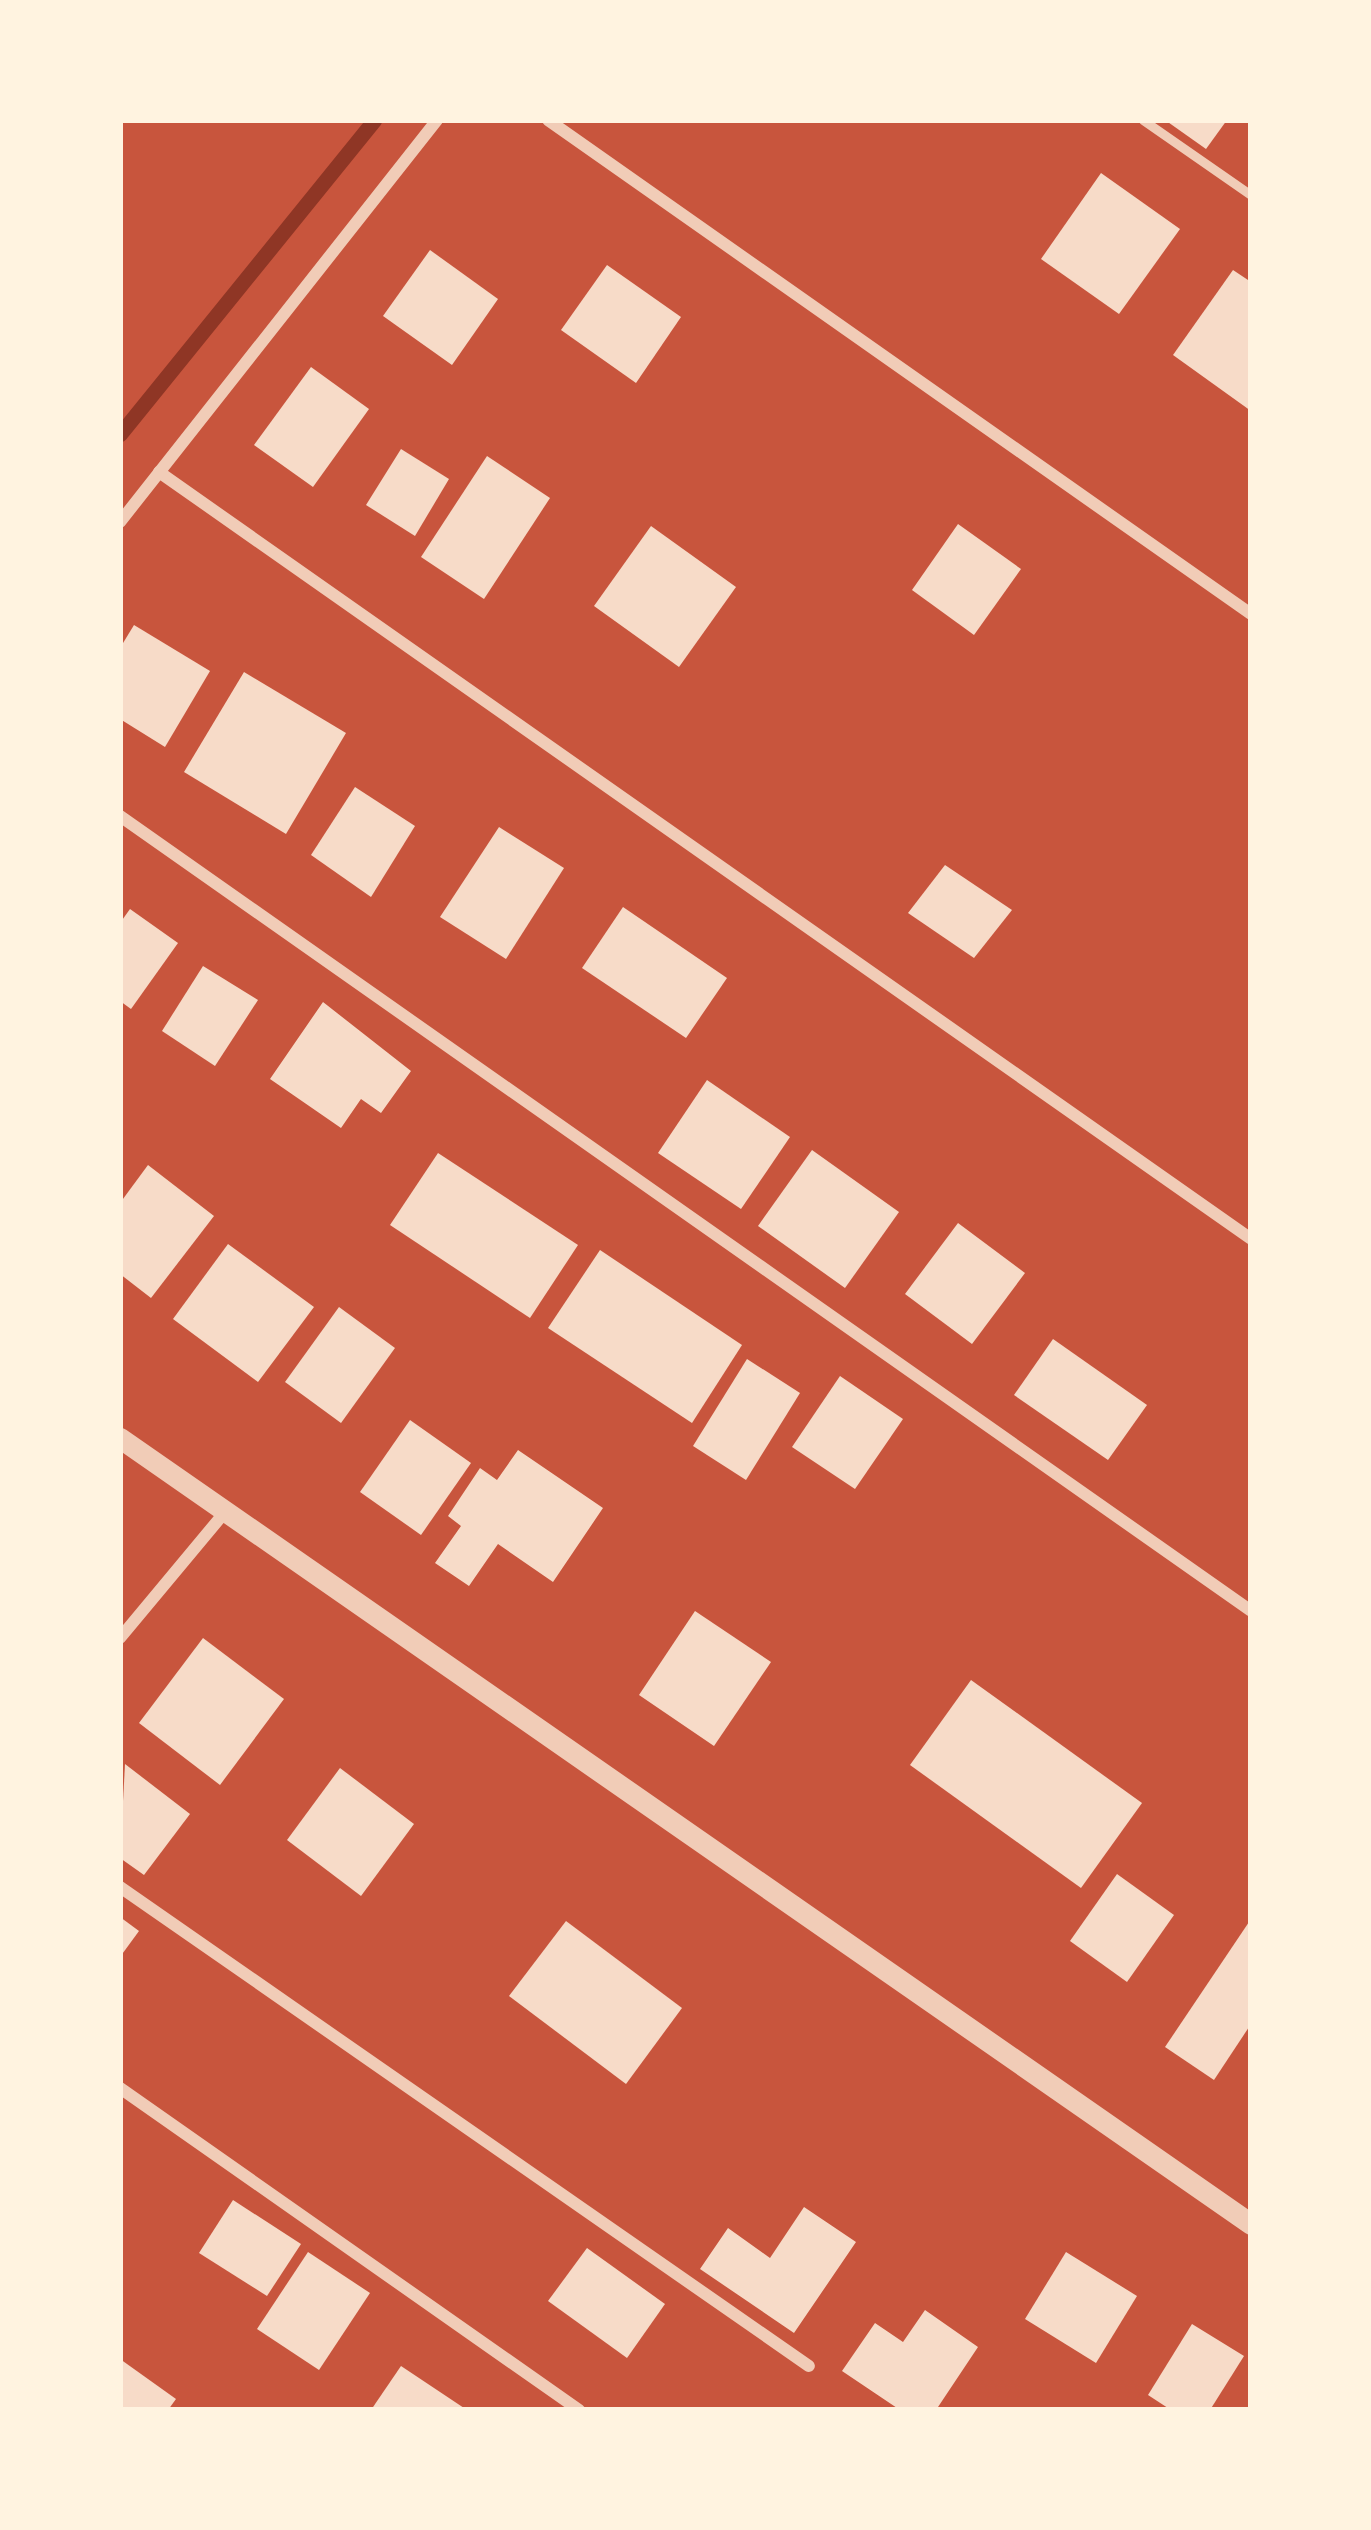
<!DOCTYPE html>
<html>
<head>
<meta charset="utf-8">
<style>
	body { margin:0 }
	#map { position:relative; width:1371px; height:2530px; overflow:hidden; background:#c8553d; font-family:Merriweather,serif }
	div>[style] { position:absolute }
	.stream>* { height:15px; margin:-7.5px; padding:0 7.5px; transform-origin:7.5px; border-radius:7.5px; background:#8f3625 }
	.building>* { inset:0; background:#f7dbc8 }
	.service>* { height:9px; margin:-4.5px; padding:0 4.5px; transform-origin:4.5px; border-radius:4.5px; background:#f1ccb7 }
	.minor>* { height:12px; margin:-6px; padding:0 6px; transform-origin:6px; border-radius:6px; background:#f1ccb7 }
	.tertiary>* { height:21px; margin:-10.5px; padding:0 10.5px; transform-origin:10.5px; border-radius:10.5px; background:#f1ccb7 }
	span { translate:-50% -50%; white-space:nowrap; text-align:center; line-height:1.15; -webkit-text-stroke:12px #fff3e0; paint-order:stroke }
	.frame { position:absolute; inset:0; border:123px solid #fff3e0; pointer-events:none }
</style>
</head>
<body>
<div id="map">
	<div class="stream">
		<div style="left:120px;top:434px;width:404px;rotate:-51deg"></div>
	</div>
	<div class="building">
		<div style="clip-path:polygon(1165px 120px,1227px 120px,1206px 149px)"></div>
		<div style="clip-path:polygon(1101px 173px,1180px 229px,1119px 314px,1041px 259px)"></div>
		<div style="clip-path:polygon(430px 250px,498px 299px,452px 365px,383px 316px)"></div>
		<div style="clip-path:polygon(607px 265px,681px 317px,636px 383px,561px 330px)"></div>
		<div style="clip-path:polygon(1233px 270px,1251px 282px,1251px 411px,1173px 355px)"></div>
		<div style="clip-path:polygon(311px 367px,369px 409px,313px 487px,254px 445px)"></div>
		<div style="clip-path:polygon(401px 449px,449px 479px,415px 536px,366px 505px)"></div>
		<div style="clip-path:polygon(487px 456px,550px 498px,484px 599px,421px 557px)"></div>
		<div style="clip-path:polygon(958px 524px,1021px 569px,974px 635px,912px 590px)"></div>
		<div style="clip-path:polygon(651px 526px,736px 587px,679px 667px,594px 606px)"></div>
		<div style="clip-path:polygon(134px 625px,210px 671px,165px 747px,120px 719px,120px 648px)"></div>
		<div style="clip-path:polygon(244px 672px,346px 733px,286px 834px,184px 772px)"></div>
		<div style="clip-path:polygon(355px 787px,415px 826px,371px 897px,311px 855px)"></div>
		<div style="clip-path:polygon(499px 827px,564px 868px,506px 959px,440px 917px)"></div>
		<div style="clip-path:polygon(945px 865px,1012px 910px,974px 958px,908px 913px)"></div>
		<div style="clip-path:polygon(623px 907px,727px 978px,686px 1038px,582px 968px)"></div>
		<div style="clip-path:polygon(130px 909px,178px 943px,131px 1009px,120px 1001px,120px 923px)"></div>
		<div style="clip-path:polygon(203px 966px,258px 1000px,215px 1066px,162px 1031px)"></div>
		<div style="clip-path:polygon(323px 1002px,411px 1071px,381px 1113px,361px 1099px,341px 1128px,270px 1079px)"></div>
		<div style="clip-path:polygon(707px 1080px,790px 1137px,741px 1209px,658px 1153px)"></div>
		<div style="clip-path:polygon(812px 1150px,899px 1212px,845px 1288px,758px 1226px)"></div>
		<div style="clip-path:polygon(438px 1153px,578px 1245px,530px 1318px,390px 1225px)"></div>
		<div style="clip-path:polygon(148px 1165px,214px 1216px,151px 1298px,120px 1274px,120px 1203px)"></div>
		<div style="clip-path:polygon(958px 1223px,1025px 1273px,972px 1344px,905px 1294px)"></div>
		<div style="clip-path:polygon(228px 1244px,314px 1307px,258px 1382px,173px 1319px)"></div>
		<div style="clip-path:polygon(600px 1250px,742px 1345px,692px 1423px,548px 1328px)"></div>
		<div style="clip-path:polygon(339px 1307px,395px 1348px,341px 1423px,285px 1382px)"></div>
		<div style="clip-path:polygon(1053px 1339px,1147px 1405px,1108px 1460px,1014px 1395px)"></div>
		<div style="clip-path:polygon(747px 1359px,800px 1393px,746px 1480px,693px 1446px)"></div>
		<div style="clip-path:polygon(840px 1376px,903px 1419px,855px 1489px,792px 1447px)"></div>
		<div style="clip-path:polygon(410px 1420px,471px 1463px,421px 1535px,360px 1492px)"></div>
		<div style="clip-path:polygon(518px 1450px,603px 1508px,553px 1582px,498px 1544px,469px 1586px,435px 1563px,461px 1526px,448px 1516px,480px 1468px,497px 1480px)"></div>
		<div style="clip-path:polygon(695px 1611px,771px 1662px,714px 1746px,639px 1695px)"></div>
		<div style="clip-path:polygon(203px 1638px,284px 1699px,220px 1785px,139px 1723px)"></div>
		<div style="clip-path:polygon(971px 1680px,1142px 1803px,1081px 1888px,910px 1765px)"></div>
		<div style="clip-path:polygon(125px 1764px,190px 1814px,144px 1875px,120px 1858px)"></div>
		<div style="clip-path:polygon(340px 1768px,414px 1824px,361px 1896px,287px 1840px)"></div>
		<div style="clip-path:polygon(1117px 1874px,1174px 1915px,1127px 1982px,1070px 1941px)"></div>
		<div style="clip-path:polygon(120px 1917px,139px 1931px,120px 1957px)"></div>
		<div style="clip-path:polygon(1251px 1919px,1251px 2024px,1214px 2080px,1165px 2047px)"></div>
		<div style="clip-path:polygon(566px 1921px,682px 2008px,626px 2084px,509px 1996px)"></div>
		<div style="clip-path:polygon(233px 2200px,301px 2244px,267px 2296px,199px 2253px)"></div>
		<div style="clip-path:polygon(804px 2207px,856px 2242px,794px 2333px,700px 2269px,728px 2228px,770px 2258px)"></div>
		<div style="clip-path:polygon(587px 2248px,665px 2304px,627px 2358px,548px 2301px)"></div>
		<div style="clip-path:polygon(308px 2252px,370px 2293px,319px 2370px,257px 2329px)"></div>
		<div style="clip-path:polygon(1066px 2252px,1137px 2296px,1096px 2363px,1025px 2319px)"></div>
		<div style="clip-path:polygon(925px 2310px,978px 2347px,936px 2410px,900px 2410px,842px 2371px,875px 2323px,903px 2342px)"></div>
		<div style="clip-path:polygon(1192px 2324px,1244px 2356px,1210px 2410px,1171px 2410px,1148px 2395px)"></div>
		<div style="clip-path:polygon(120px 2359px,176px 2399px,168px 2410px,120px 2410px)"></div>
		<div style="clip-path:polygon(401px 2366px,467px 2410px,371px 2410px)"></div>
	</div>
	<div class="service">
		<div style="left:1143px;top:120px;width:131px;rotate:34.8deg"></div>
	</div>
	<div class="minor">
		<div style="left:548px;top:120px;width:859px;rotate:35.1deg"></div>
		<div style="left:159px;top:472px;width:1334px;rotate:35.08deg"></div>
		<div style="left:120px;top:522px;width:512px;rotate:-51.74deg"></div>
		<div style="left:120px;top:816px;width:1382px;rotate:35.1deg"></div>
		<div style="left:120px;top:1638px;width:165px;rotate:-50.2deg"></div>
		<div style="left:120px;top:1887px;width:839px;rotate:34.81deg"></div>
		<div style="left:120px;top:2088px;width:561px;rotate:35.05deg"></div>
	</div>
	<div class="tertiary">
		<div style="left:120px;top:1438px;width:1377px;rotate:34.8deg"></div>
	</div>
	<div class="frame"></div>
</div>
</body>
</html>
